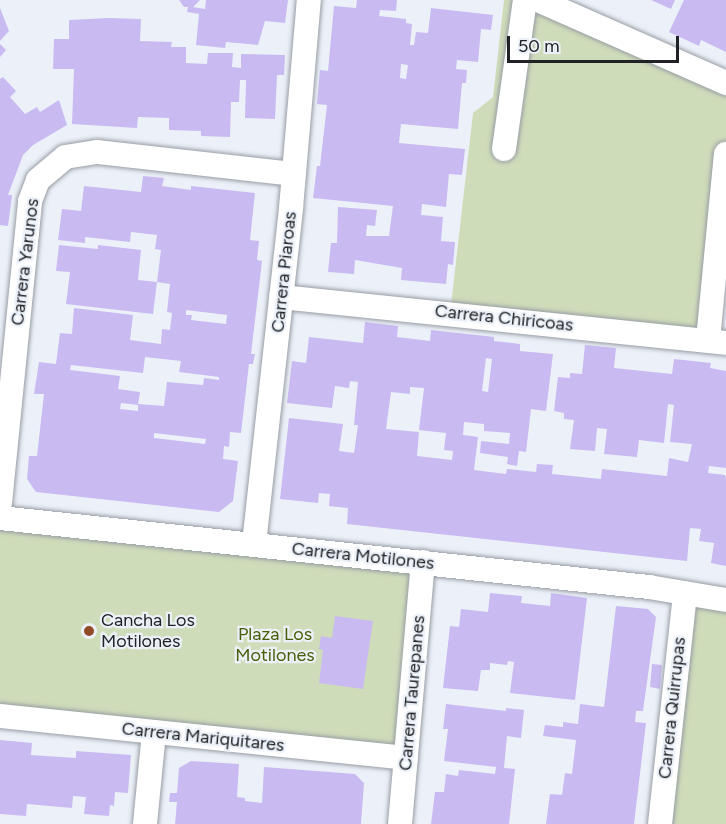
<!DOCTYPE html>
<html>
<head>
<meta charset="utf-8">
<style>
	body { margin:0 }
	#map { position:relative; width:726px; height:824px; overflow:hidden; background:#ecf1f9; font-family:Figtree,sans-serif }
	div>[style] { position:absolute }
	.green>* { inset:0; background:#cfdcba }
	.building>* { inset:0; background:#c9baf1 }
	.roads { filter:drop-shadow(0 0 2px #989da4) drop-shadow(0 0 2px #989da4) }
	.minor>* { height:24px; margin:-12px; padding:0 12px; transform-origin:12px; border-radius:12px; background:#fff }
	.dots>* { width:16px; height:16px; translate:-50% -50%; box-sizing:border-box; border:3px solid #ecf1f9; border-radius:50% }
	span { translate:-50% -50%; white-space:nowrap; text-align:center; line-height:1.15; -webkit-text-stroke:4.5px #ecf1f9; paint-order:stroke }
	.street-label { font-size:18px; color:#202225 }
	.poi-label { font-size:18px; color:#202225 }
	.left { translate:0 -50%; text-align:left }
	.park-label { font-size:18px; color:#495d07 }
	.scale { position:absolute; left:507px; top:36px; width:172px; height:27px; box-sizing:border-box; border:3px solid #202225; border-top:0; padding-left:8px; font-size:18px; line-height:21px; white-space:nowrap; color:#202225; -webkit-text-stroke:4px #ecf1f9; paint-order:stroke }
</style>
</head>
<body>
<div id="map">
	<div class="green">
		<div style="clip-path:polygon(504px 0,538px 0,726px 83px,726px 154px,708px 340px,450px 314px,473px 113px,493px 97px)"></div>
		<div style="clip-path:polygon(0 518px,423px 562px,406px 758px,0 716px)"></div>
		<div style="clip-path:polygon(685px 593px,726px 600px,726px 824px,660px 824px)"></div>
	</div>
	<div class="building">
		<div style="clip-path:polygon(179px 0,200px 0,193px 7px,205px 9px,206px 0,288px 0,285px 23px,265px 21px,258px 45px,226px 42px,225px 48px,196px 45px,199px 14px,187px 12px,188px 7px,184px 7px)"></div>
		<div style="clip-path:polygon(evenodd,357px 0,397px 0,396px 11px,380px 10px,379px 16px,406px 19px,406px 23px,412px 24px,410px 45px,414px 45px,416px 32px,428px 33px,431px 8px,493px 15px,491px 30px,481px 29px,478px 62px,457px 60px,456px 69px,467px 70px,466px 83px,462px 83px,458px 129px,401px 124px,399px 143px,465px 149px,462px 175px,449px 174px,446px 207px,422px 204px,421px 215px,443px 217px,441px 241px,455px 242px,453px 265px,448px 264px,446px 284px,401px 280px,402px 268px,355px 260px,354px 274px,328px 272px,331px 243px,337px 243px,338px 207px,377px 210px,375px 226px,367px 225px,366px 236px,389px 236px,393px 206px,313px 198px,317px 166px,320px 166px,327px 105px,317px 104px,320px 70px,328px 71px,334px 6px,356px 8px,357px 0,401px 64px,408px 65px,406px 79px,400px 78px,401px 64px)"></div>
		<div style="clip-path:polygon(651px 0,675px 0,671px 9px)"></div>
		<div style="clip-path:polygon(684px 0,726px 0,726px 52px,701px 40px,699px 46px,669px 32px)"></div>
		<div style="clip-path:polygon(0 8px,9px 31px,0 41px)"></div>
		<div style="clip-path:polygon(108px 18px,141px 19px,140px 41px,172px 42px,171px 47px,186px 47px,186px 63px,207px 64px,208px 53px,233px 53px,232px 67px,241px 68px,241px 54px,285px 55px,284px 75px,277px 75px,275px 119px,245px 118px,246px 80px,240px 80px,239px 102px,231px 102px,230px 137px,201px 136px,201px 131px,169px 130px,169px 118px,138px 117px,137px 128px,72px 124px,74px 69px,53px 69px,54px 39px,69px 39px,69px 20px)"></div>
		<div style="clip-path:polygon(0 44px,6px 50px,0 57px)"></div>
		<div style="clip-path:polygon(3px 77px,16px 91px,10px 97px,25px 114px,37px 107px,40px 112px,59px 100px,67px 125px,33px 145px,23px 155px,8px 195px,12px 195px,8px 226px,0 225px,0 79px)"></div>
		<div style="clip-path:polygon(evenodd,143px 176px,164px 178px,162px 186px,191px 190px,191px 186px,255px 193px,250px 240px,259px 241px,257px 260px,262px 261px,251px 354px,255px 354px,253px 364px,249px 364px,241px 433px,230px 432px,229px 447px,224px 446px,223px 459px,238px 461px,233px 501px,219px 512px,36px 492px,27px 479px,29px 456px,37px 456px,44px 394px,34px 394px,39px 362px,56px 364px,60px 333px,72px 334px,74px 308px,133px 315px,130px 340px,161px 344px,162px 329px,170px 330px,172px 313px,167px 312px,170px 284px,157px 282px,161px 250px,155px 249px,157px 235px,131px 232px,130px 242px,85px 237px,85px 243px,58px 240px,62px 209px,81px 211px,84px 186px,141px 192px,143px 176px,186px 310px,227px 315px,226px 324px,191px 320px,192px 315px,186px 315px,186px 310px,143px 176px,145px 357px,181px 361px,179px 372px,219px 377px,219px 380px,204px 378px,203px 385px,167px 382px,164px 406px,138px 404px,140px 392px,118px 389px,120px 376px,70px 370px,71px 365px,143px 373px,145px 357px,143px 176px,121px 403px,138px 405px,138px 411px,120px 409px,121px 403px,143px 176px,154px 433px,206px 439px,205px 444px,154px 438px,154px 433px)"></div>
		<div style="clip-path:polygon(59px 245px,98px 249px,98px 245px,141px 250px,138px 280px,157px 282px,153px 314px,66px 304px,70px 272px,56px 271px)"></div>
		<div style="clip-path:polygon(evenodd,365px 322px,398px 326px,397px 337px,430px 341px,431px 330px,494px 337px,494px 341px,520px 344px,520px 351px,553px 354px,546px 411px,531px 409px,526px 452px,519px 451px,517px 466px,507px 464px,508px 457px,480px 453px,481px 441px,509px 444px,510px 433px,484px 431px,484px 424px,464px 422px,463px 435px,478px 437px,474px 470px,506px 474px,507px 469px,536px 472px,537px 464px,553px 465px,552px 474px,601px 479px,602px 469px,667px 476px,669px 458px,688px 462px,692px 444px,670px 442px,674px 405px,668px 404px,664px 443px,639px 440px,637px 457px,604px 454px,607px 429px,597px 428px,595px 451px,570px 449px,574px 420px,564px 419px,564px 413px,554px 411px,558px 377px,570px 378px,570px 373px,582px 374px,585px 345px,616px 348px,614px 368px,672px 374px,674px 359px,711px 363px,710px 368px,726px 371px,726px 468px,709px 466px,708px 473px,725px 475px,726px 479px,726px 566px,711px 563px,714px 543px,699px 541px,701px 529px,690px 528px,687px 561px,347px 524px,348px 508px,329px 506px,330px 494px,319px 493px,318px 503px,280px 499px,289px 418px,343px 424px,339px 451px,354px 453px,358px 425px,354px 425px,358px 382px,350px 381px,349px 388px,335px 386px,332px 408px,287px 403px,292px 361px,306px 363px,309px 337px,363px 343px,365px 322px,486px 358px,492px 359px,488px 392px,482px 391px,486px 358px,365px 322px,410px 387px,424px 388px,419px 430px,446px 433px,444px 450px,453px 451px,452px 460px,417px 456px,419px 432px,386px 429px,391px 392px,410px 394px,410px 387px)"></div>
		<div style="clip-path:polygon(490px 593px,522px 596px,521px 603px,550px 606px,551px 593px,587px 598px,575px 700px,510px 693px,514px 662px,508px 661px,507px 665px,490px 663px,490px 670px,481px 670px,478px 691px,443px 688px,450px 626px,459px 627px,461px 609px,488px 612px)"></div>
		<div style="clip-path:polygon(616px 606px,648px 609px,656px 617px,643px 711px,636px 711px,635px 722px,646px 723px,634px 824px,546px 824px,550px 794px,562px 795px,565px 773px,572px 774px,576px 740px,543px 736px,545px 725px,563px 727px,563px 722px,578px 724px,580px 704px,604px 707px)"></div>
		<div style="clip-path:polygon(335px 616px,373px 621px,363px 689px,319px 683px,323px 650px,319px 649px,321px 636px,332px 638px)"></div>
		<div style="clip-path:polygon(652px 664px,662px 665px,660px 689px,650px 687px)"></div>
		<div style="clip-path:polygon(446px 704px,506px 711px,506px 708px,524px 710px,521px 738px,507px 736px,504px 768px,515px 769px,509px 824px,431px 824px,435px 792px,444px 792px,446px 774px,458px 776px,459px 770px,495px 774px,496px 767px,444px 761px,448px 729px,443px 729px)"></div>
		<div style="clip-path:polygon(0 740px,32px 743px,31px 755px,76px 758px,76px 751px,131px 755px,128px 793px,115px 792px,114px 806px,110px 805px,109px 816px,84px 814px,86px 797px,73px 796px,72px 808px,27px 804px,26px 816px,0 814px)"></div>
		<div style="clip-path:polygon(191px 761px,239px 764px,237px 797px,245px 798px,245px 801px,262px 803px,264px 767px,355px 774px,364px 783px,361px 824px,175px 824px,177px 802px,169px 802px,170px 793px,177px 793px,179px 768px)"></div>
	</div>
	<div class="roads">
		<div class="minor">
			<div style="left:538px;top:0;width:206px;rotate:23.8deg"></div>
			<div style="left:504px;top:149px;width:150px;rotate:-82deg"></div>
			<div style="left:281px;top:297px;width:447px;rotate:5.9deg"></div>
			<div style="left:708px;top:340px;width:187px;rotate:-84.5deg"></div>
			<div style="left:0;top:503px;width:303px;rotate:-84.3deg"></div>
			<div style="left:30px;top:201px;width:22px;rotate:-69deg"></div>
			<div style="left:38px;top:180px;width:35px;rotate:-40deg"></div>
			<div style="left:65px;top:157px;width:32px;rotate:-9deg"></div>
			<div style="left:97px;top:152px;width:198px;rotate:6.4deg"></div>
			<div style="left:0;top:518px;width:653px;rotate:6.07deg"></div>
			<div style="left:649px;top:587px;width:78px;rotate:9.6deg"></div>
			<div style="left:254px;top:544px;width:338px;rotate:-83.7deg"></div>
			<div style="left:291px;top:208px;width:209px;rotate:-85.1deg"></div>
			<div style="left:0;top:716px;width:408px;rotate:5.9deg"></div>
			<div style="left:145px;top:824px;width:92px;rotate:-84.4deg"></div>
			<div style="left:400px;top:824px;width:263px;rotate:-85deg"></div>
			<div style="left:660px;top:824px;width:232px;rotate:-83.8deg"></div>
		</div>
	</div>
	<div class="dots">
		<div style="left:89px;top:631px;background:#924a28"></div>
	</div>
	<div class="street-label">
		<span style="left:25px;top:262px;rotate:-83deg">Carrera Yarunos</span>
		<span style="left:284px;top:272px;rotate:-84deg">Carrera Piaroas</span>
		<span style="left:504px;top:318px;rotate:6deg">Carrera Chiricoas</span>
		<span style="left:363px;top:556px;rotate:6deg">Carrera Motilones</span>
		<span style="left:412px;top:693px;rotate:-85deg">Carrera Taurepanes</span>
		<span style="left:672px;top:708px;rotate:-84deg">Carrera Quirrupas</span>
		<span style="left:203px;top:737px;rotate:6deg">Carrera Mariquitares</span>
	</div>
	<div class="poi-label">
		<span class="left" style="left:101px;top:631px">Cancha Los<br>Motilones</span>
	</div>
	<div class="park-label">
		<span style="left:275px;top:645px">Plaza Los<br>Motilones</span>
	</div>
	<div class="scale">50 m</div>
</div>
</body>
</html>
